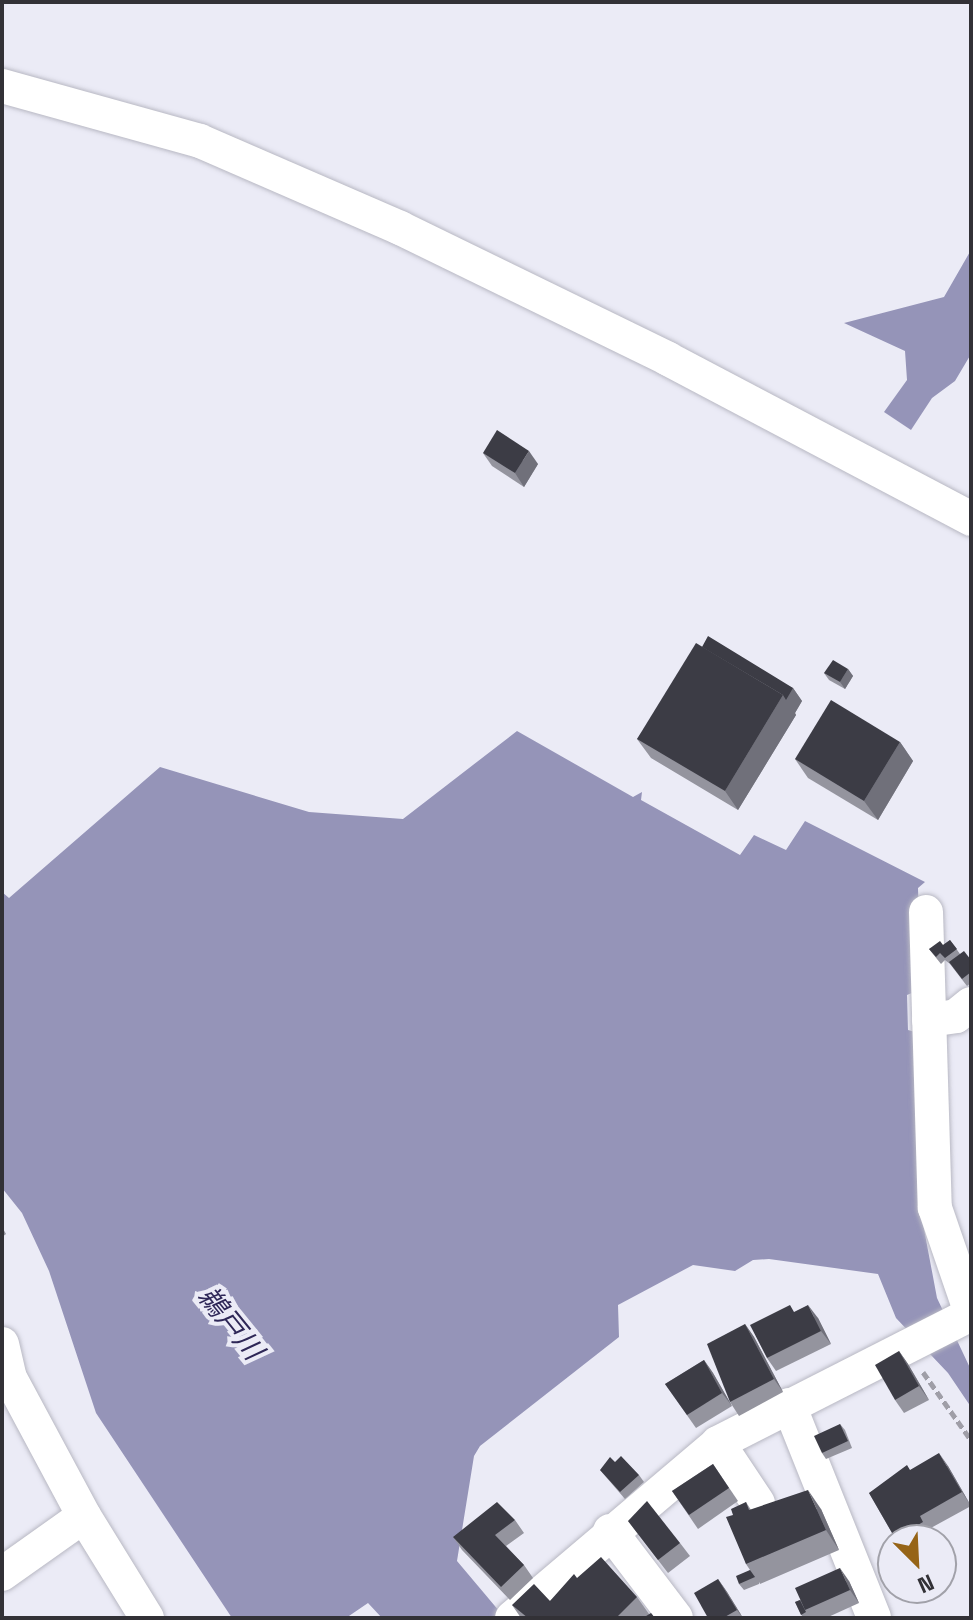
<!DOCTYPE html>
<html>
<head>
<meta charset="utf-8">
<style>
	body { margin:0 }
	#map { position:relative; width:973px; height:1620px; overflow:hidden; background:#ebebf6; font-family:"Space Grotesk","Noto Sans JP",sans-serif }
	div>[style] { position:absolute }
	.water>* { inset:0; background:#9594b8 }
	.path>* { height:5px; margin-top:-2.5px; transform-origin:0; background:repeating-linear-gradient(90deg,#9f9ea7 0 8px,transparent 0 12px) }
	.roads { filter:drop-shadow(0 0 2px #b8b8c3) drop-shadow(0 0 2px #b8b8c3) }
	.minor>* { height:34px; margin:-17px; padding:0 17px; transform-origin:17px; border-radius:17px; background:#fff }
	.wall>* { inset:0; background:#94949e }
	.shaded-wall>* { inset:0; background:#70707a }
	.building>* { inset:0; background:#3c3c45 }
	span { translate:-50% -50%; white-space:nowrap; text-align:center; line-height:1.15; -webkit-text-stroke:8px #ebebf6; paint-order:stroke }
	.water-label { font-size:28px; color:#2e2757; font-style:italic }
	.frame { position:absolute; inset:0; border:4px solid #323136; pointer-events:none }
	.north { position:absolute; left:877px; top:1524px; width:80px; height:80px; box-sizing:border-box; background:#ebebf6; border:2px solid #a1a1a9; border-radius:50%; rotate:156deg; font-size:22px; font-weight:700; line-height:32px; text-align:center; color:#323136 }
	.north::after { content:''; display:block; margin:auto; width:28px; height:36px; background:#966417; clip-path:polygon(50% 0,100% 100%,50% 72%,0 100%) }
</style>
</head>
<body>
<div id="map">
	<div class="water">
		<div style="clip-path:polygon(971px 250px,971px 354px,955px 381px,932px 398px,911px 430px,884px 412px,907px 380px,905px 351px,844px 323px,944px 297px)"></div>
		<div style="clip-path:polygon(517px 731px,633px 797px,642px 792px,641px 800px,740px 855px,754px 835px,786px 850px,805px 821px,925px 882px,918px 888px,921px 989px,907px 995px,908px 1030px,919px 1033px,921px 1213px,937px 1298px,971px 1370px,971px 1407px,948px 1373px,896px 1318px,878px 1274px,769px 1259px,753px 1260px,735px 1271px,693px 1265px,618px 1305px,619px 1337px,480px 1446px,474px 1456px,457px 1561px,505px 1618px,382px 1618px,368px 1603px,346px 1618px,232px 1618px,96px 1413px,49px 1271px,22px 1213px,2px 1188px,2px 892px,9px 898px,160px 767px,309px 812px,403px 819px)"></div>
	</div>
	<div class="path">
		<div style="left:923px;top:1372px;width:83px;rotate:54.8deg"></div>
	</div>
	<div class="roads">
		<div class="minor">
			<div style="left:2px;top:86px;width:205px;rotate:15.5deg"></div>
			<div style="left:200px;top:141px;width:218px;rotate:23.5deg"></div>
			<div style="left:400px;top:228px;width:298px;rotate:26deg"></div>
			<div style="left:668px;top:359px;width:343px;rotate:27.8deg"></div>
			<div style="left:926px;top:912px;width:296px;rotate:88.3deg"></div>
			<div style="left:935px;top:1208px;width:111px;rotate:71.1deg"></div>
			<div style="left:929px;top:1020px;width:27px;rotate:-8deg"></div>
			<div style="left:956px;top:1016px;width:19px;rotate:-39deg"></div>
			<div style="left:2px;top:1344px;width:35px;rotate:77deg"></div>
			<div style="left:10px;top:1378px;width:157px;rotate:61.8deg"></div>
			<div style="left:84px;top:1516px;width:120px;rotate:58.3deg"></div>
			<div style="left:789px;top:1405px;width:229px;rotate:68.2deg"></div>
			<div style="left:718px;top:1443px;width:72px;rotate:56.3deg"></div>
			<div style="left:610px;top:1531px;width:109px;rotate:52.8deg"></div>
			<div style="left:2px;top:1574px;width:100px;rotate:-35.3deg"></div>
			<div style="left:512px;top:1618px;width:270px;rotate:-40.3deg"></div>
			<div style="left:718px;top:1443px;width:284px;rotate:-27deg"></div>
		</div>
	</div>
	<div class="wall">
		<div style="clip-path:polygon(483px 453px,538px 464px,524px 487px,492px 466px)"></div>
		<div style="clip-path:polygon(702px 647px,793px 688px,802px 701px,795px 713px,796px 715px,738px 810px,651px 758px,637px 739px)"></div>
		<div style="clip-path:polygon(848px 669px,853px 676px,845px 689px,829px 680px,824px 673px)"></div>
		<div style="clip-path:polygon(900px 742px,913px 761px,878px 820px,808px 778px,795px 759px)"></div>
		<div style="clip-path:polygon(950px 940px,960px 954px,971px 960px,971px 983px,967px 986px,950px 964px,945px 960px,941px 964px,929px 949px,943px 945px)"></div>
		<div style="clip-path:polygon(2px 1227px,6px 1234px,2px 1237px)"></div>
		<div style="clip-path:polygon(795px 1312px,818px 1318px,831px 1344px,776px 1371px,767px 1358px)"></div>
		<div style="clip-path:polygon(745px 1324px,754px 1337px,783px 1392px,739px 1416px,730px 1402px)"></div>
		<div style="clip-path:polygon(899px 1351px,908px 1364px,929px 1400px,904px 1413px,895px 1400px)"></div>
		<div style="clip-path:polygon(704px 1360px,713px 1373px,732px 1406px,696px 1428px,665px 1384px)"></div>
		<div style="clip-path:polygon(840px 1424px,845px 1430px,852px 1448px,826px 1459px,822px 1453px)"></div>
		<div style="clip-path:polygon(713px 1464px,738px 1501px,698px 1529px,672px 1491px)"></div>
		<div style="clip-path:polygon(948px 1466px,971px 1506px,929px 1529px,933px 1535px,925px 1540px,896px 1540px,869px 1493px,910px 1470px)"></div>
		<div style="clip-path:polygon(600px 1470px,639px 1475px,644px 1482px,625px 1499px)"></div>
		<div style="clip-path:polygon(746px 1502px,751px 1510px,821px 1509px,839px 1550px,760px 1584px,759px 1582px,759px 1584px,744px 1590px,739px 1584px,750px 1570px,746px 1564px,733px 1515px)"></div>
		<div style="clip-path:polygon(515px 1520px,524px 1533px,506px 1546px,524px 1565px,533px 1578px,510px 1600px,462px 1550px,453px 1537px)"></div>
		<div style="clip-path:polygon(628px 1521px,680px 1543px,690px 1556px,668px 1573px)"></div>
		<div style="clip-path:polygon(577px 1578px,637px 1597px,649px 1614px,655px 1618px,521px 1618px,512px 1605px,550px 1601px)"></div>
		<div style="clip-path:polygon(718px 1579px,727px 1592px,743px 1618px,708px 1618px)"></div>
		<div style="clip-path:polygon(849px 1581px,859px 1603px,826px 1618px,803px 1618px,795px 1602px)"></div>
	</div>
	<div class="shaded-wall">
		<div style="clip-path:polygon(529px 451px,538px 464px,524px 487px,515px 473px)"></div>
		<div style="clip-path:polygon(848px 669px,853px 676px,845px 689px,840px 682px)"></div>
		<div style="clip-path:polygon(793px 688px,802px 701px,795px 713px,796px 715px,738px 810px,725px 791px,783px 695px)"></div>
		<div style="clip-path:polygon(900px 742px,913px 761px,878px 820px,864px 801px)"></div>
		<div style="clip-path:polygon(808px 1305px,818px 1318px,831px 1344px,821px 1331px)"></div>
		<div style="clip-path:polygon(745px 1324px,754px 1337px,783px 1392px,774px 1379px)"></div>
		<div style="clip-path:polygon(899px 1351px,908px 1364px,929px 1400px,919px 1386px)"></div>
		<div style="clip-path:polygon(704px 1360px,713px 1373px,732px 1406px,722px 1393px)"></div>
		<div style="clip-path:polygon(939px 1453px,948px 1466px,971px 1506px,962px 1492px)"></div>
		<div style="clip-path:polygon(808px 1490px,821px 1509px,839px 1550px,826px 1530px)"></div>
		<div style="clip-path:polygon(840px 1568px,849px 1581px,859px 1603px,850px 1590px)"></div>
		<div style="clip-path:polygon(718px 1579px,727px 1592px,743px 1618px,737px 1610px)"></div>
	</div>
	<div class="building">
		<div style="clip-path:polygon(497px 430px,529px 451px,515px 473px,483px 453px)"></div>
		<div style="clip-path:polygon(708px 636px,793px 688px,786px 700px,783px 695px,702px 647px)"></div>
		<div style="clip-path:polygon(696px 643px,783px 695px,725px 791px,637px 739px)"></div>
		<div style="clip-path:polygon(833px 660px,848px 669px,840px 682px,824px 673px)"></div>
		<div style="clip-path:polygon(831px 700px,900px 742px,864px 801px,795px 759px)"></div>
		<div style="clip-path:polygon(950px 940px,957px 949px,945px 958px,940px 953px,936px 957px,929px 949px,940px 941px,943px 945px)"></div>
		<div style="clip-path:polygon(964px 951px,971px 960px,971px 972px,962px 979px,949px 962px)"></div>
		<div style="clip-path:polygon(790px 1305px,794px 1312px,808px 1305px,821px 1331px,767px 1358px,750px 1325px)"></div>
		<div style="clip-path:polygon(745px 1324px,774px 1379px,730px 1402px,707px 1344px)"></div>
		<div style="clip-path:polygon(899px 1351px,919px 1386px,895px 1400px,875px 1365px)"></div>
		<div style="clip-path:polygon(704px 1360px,722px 1393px,687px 1415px,665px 1384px)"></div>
		<div style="clip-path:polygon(840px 1424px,848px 1441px,822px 1453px,814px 1436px)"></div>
		<div style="clip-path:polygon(939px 1453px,962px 1492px,920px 1516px,923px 1522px,895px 1538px,869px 1493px,907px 1465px,910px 1470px)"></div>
		<div style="clip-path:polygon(621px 1456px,639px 1475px,620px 1492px,600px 1470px,610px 1457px,615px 1462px)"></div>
		<div style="clip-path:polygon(713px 1464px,729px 1488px,689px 1515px,672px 1491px)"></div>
		<div style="clip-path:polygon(808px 1490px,826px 1530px,746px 1564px,726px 1517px,733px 1515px,731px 1509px,746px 1502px,749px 1510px)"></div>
		<div style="clip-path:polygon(647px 1501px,680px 1543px,658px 1560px,628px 1521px)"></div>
		<div style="clip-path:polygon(497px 1502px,515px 1520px,495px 1535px,524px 1565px,501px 1587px,453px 1537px)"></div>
		<div style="clip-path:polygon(601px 1557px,637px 1597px,616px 1618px,528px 1618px,512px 1605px,534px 1584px,550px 1601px,574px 1574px,577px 1578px)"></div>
		<div style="clip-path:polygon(840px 1568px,850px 1590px,805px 1610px,795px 1588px)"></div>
		<div style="clip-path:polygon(750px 1570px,755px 1577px,739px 1584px,736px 1576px)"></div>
		<div style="clip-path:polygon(718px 1579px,737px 1610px,723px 1618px,708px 1618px,694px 1593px)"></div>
		<div style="clip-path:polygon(800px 1600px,806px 1612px,801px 1615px,795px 1602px)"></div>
		<div style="clip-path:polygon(651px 1613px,655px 1618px,643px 1618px)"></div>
	</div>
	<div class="water-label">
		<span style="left:231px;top:1323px;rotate:51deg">鵜戸川</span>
	</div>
	<div class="frame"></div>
	<div class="north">N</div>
</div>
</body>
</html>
